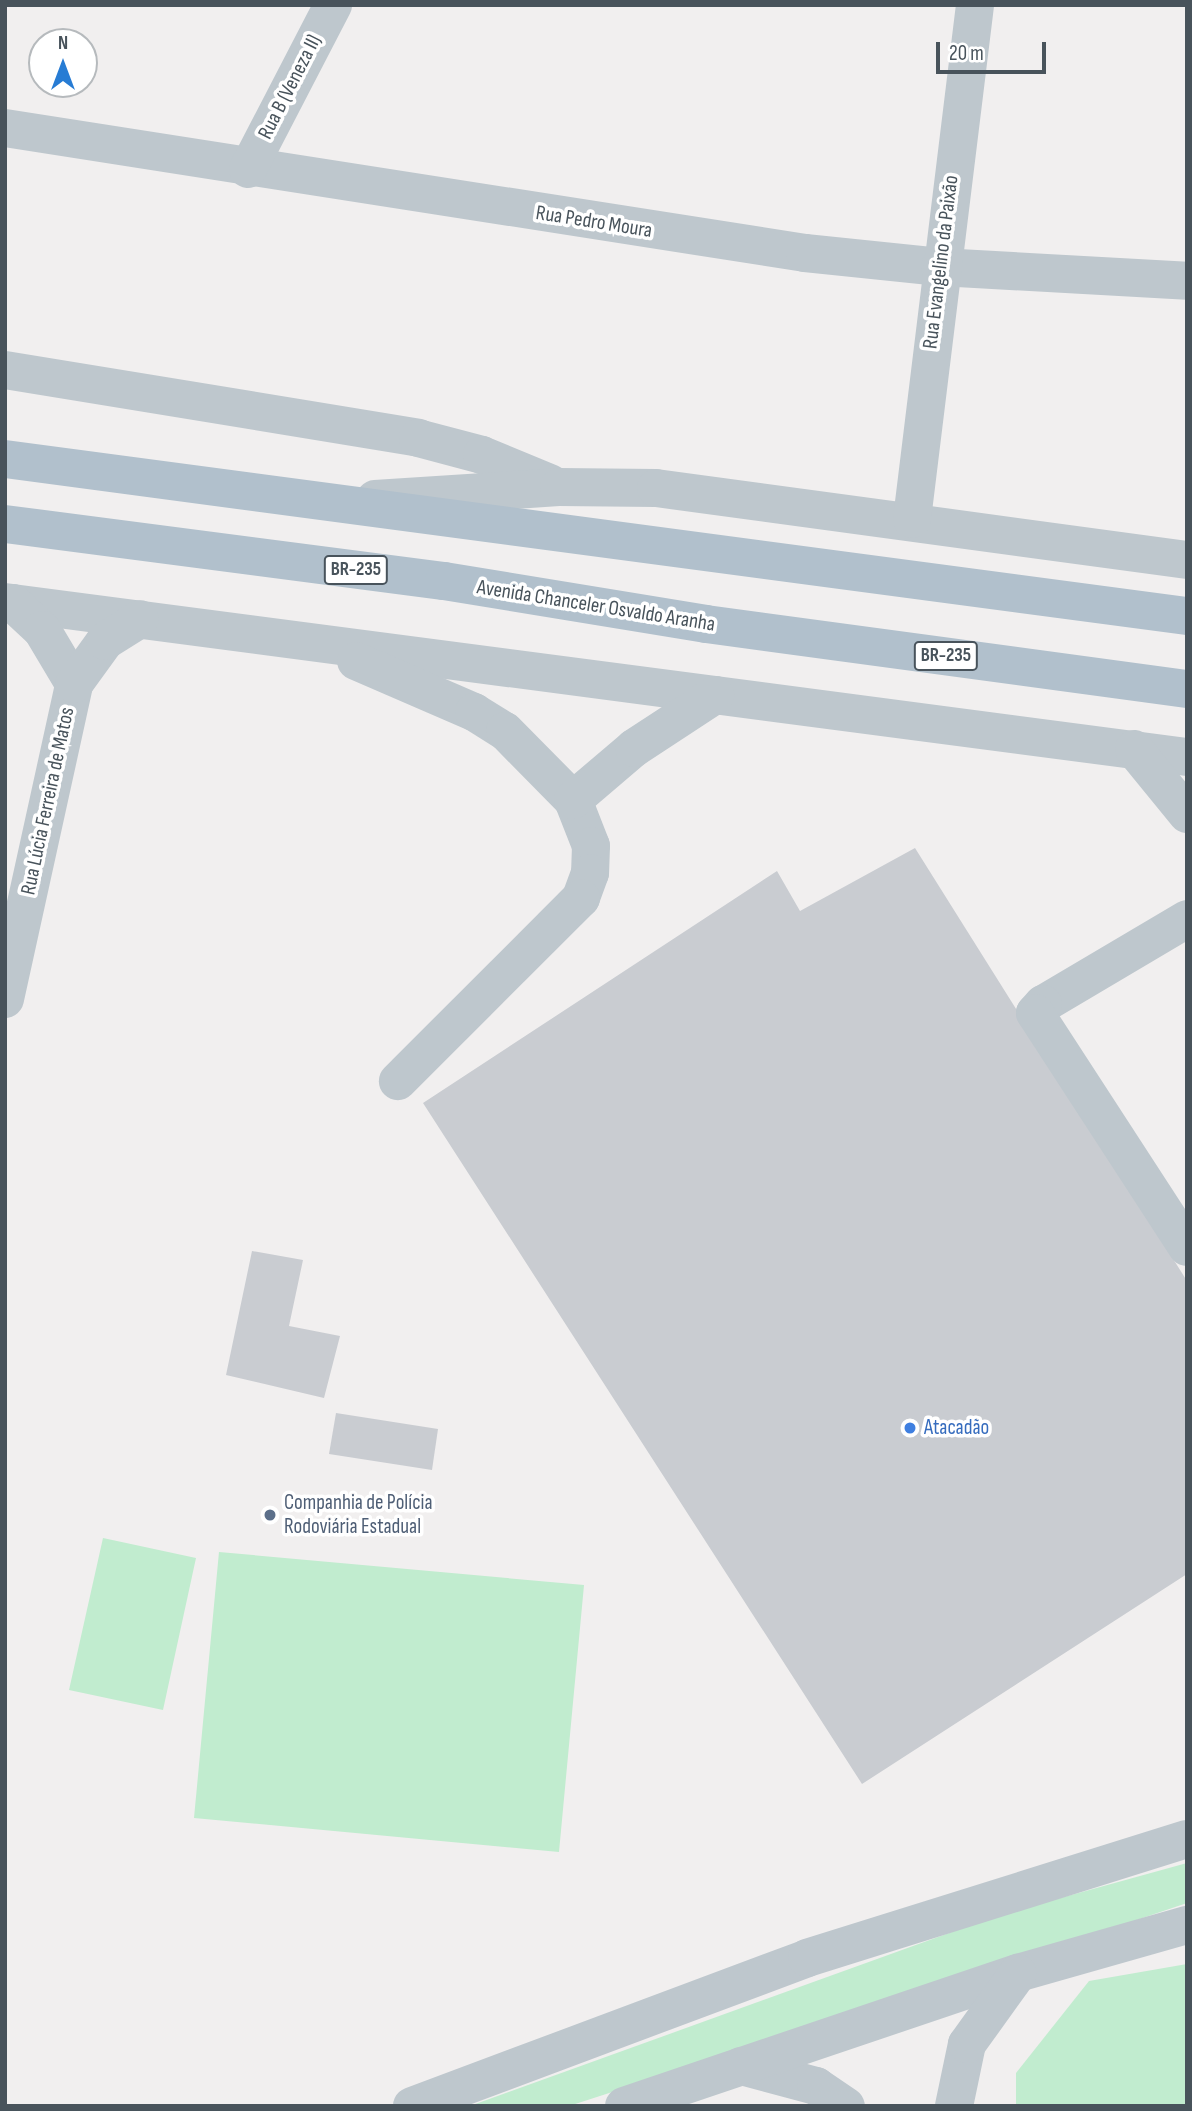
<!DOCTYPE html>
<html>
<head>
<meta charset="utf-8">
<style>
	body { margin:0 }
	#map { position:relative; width:1192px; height:2111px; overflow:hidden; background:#f1efef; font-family:"Sofia Sans Condensed",sans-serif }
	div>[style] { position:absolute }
	.green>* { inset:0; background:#c1eccf }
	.building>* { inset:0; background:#c9ccd1 }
	.minor>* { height:38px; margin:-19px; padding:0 19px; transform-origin:19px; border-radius:19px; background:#bec7cd }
	.major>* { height:38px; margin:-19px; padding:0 19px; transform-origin:19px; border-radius:19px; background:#b1c0cc }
	.dots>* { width:19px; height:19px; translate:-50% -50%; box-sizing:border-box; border:4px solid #fff; border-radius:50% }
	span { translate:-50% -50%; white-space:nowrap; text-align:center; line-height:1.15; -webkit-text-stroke:7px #fff; paint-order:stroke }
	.shield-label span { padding:2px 5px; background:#fff; border:2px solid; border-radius:5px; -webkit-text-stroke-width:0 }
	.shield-label { font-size:19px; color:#48535b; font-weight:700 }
	.street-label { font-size:21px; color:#48535b }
	.shop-label { font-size:21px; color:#366cbe }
	.left { translate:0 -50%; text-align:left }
	.service-label { font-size:21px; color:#4e5e75 }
	.frame { position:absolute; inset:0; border:7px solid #48535b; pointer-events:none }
	.north { position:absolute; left:28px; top:28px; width:70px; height:70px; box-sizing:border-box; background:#fff; border:2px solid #b6babd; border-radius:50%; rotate:0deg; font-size:19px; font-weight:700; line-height:28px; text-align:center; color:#48535b }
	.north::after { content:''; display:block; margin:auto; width:24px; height:32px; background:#277cd4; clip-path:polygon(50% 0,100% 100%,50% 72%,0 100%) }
	.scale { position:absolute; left:936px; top:42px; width:110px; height:32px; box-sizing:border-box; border:4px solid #48535b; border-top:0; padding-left:9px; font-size:21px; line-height:24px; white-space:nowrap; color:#48535b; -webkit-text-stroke:5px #fff; paint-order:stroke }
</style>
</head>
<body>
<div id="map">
	<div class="green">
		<div style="clip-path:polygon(103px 1538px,196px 1558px,163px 1710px,69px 1690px)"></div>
		<div style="clip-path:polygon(219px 1552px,584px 1585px,559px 1852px,194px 1818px)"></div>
		<div style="clip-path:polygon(1187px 1863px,1187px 1903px,947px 1984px,569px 2106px,470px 2106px,999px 1915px)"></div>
		<div style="clip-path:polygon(1187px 1964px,1187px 2106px,1016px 2106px,1016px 2073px,1089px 1981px)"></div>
	</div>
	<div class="building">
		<div style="clip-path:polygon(915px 848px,1187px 1281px,1187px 1574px,862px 1784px,423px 1103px,777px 871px,800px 911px)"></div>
		<div style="clip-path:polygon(252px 1251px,303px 1260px,289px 1326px,340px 1336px,324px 1398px,226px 1375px)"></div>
		<div style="clip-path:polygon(336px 1413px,438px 1429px,432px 1470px,329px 1454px)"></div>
	</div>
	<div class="minor">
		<div style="left:5px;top:128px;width:810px;rotate:8.88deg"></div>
		<div style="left:805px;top:253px;width:136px;rotate:5.9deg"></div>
		<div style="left:940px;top:267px;width:247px;rotate:3.2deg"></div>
		<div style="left:248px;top:169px;width:185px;rotate:-62.6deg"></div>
		<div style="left:5px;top:370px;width:419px;rotate:9.3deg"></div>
		<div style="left:418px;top:438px;width:66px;rotate:14.9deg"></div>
		<div style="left:482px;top:455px;width:74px;rotate:22.4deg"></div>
		<div style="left:375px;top:499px;width:184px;rotate:-3.7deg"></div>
		<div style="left:559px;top:487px;width:97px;rotate:0.6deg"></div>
		<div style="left:656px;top:488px;width:536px;rotate:7.72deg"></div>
		<div style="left:912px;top:519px;width:518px;rotate:-83.01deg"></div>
		<div style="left:5px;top:602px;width:1192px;rotate:7.47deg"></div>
		<div style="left:13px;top:603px;width:40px;rotate:43deg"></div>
		<div style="left:42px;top:630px;width:63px;rotate:59.3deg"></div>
		<div style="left:356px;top:661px;width:129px;rotate:23.4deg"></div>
		<div style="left:474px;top:712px;width:36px;rotate:32deg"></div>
		<div style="left:505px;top:731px;width:97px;rotate:45.4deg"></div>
		<div style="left:573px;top:800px;width:49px;rotate:68.6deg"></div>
		<div style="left:591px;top:846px;width:27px;rotate:92deg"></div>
		<div style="left:590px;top:873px;width:27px;rotate:110deg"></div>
		<div style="left:581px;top:898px;width:259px;rotate:135deg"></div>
		<div style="left:1134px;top:749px;width:84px;rotate:50.8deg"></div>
		<div style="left:573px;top:800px;width:80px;rotate:-40.4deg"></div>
		<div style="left:634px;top:748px;width:97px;rotate:-33.2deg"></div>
		<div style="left:1187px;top:919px;width:167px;rotate:149.4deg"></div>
		<div style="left:1043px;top:1004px;width:12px;rotate:132deg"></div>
		<div style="left:1035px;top:1013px;width:279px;rotate:57deg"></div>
		<div style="left:5px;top:999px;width:322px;rotate:-77.6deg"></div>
		<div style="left:74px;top:684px;width:53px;rotate:-54.2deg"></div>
		<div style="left:105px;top:641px;width:41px;rotate:-32.2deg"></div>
		<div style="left:741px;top:2066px;width:78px;rotate:14.9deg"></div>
		<div style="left:816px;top:2086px;width:36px;rotate:34deg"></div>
		<div style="left:412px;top:2106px;width:422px;rotate:-20.5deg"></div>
		<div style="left:807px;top:1958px;width:398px;rotate:-17.4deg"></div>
		<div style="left:624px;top:2106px;width:416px;rotate:-18.7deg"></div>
		<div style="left:1018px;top:1973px;width:176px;rotate:-15.9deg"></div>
		<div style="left:954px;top:2106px;width:63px;rotate:-78.2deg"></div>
		<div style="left:967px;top:2044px;width:87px;rotate:-54.3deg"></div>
	</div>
	<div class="major">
		<div style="left:5px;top:459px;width:1192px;rotate:7.57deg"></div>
		<div style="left:5px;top:524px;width:443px;rotate:7.4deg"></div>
		<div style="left:444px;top:581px;width:266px;rotate:9.3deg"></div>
		<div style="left:706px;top:624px;width:485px;rotate:7.7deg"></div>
	</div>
	<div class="dots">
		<div style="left:910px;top:1428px;background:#3f7fe0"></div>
		<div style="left:270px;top:1515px;background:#5c6f8a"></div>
	</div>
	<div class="shield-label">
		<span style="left:356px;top:570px">BR-235</span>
		<span style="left:946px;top:656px">BR-235</span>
	</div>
	<div class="street-label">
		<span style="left:290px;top:87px;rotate:-63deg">Rua B (Veneza II)</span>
		<span style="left:594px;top:222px;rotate:9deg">Rua Pedro Moura</span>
		<span style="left:941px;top:262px;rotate:-83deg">Rua Evangelino da Paixão</span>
		<span style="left:596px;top:606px;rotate:9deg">Avenida Chanceler Osvaldo Aranha</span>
		<span style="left:48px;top:801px;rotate:-78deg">Rua Lúcia Ferreira de Matos</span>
	</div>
	<div class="shop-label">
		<span class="left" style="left:924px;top:1428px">Atacadão</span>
	</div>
	<div class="service-label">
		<span class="left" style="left:284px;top:1515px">Companhia de Polícia<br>Rodoviária Estadual</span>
	</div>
	<div class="frame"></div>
	<div class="north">N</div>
	<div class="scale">20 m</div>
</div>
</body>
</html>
